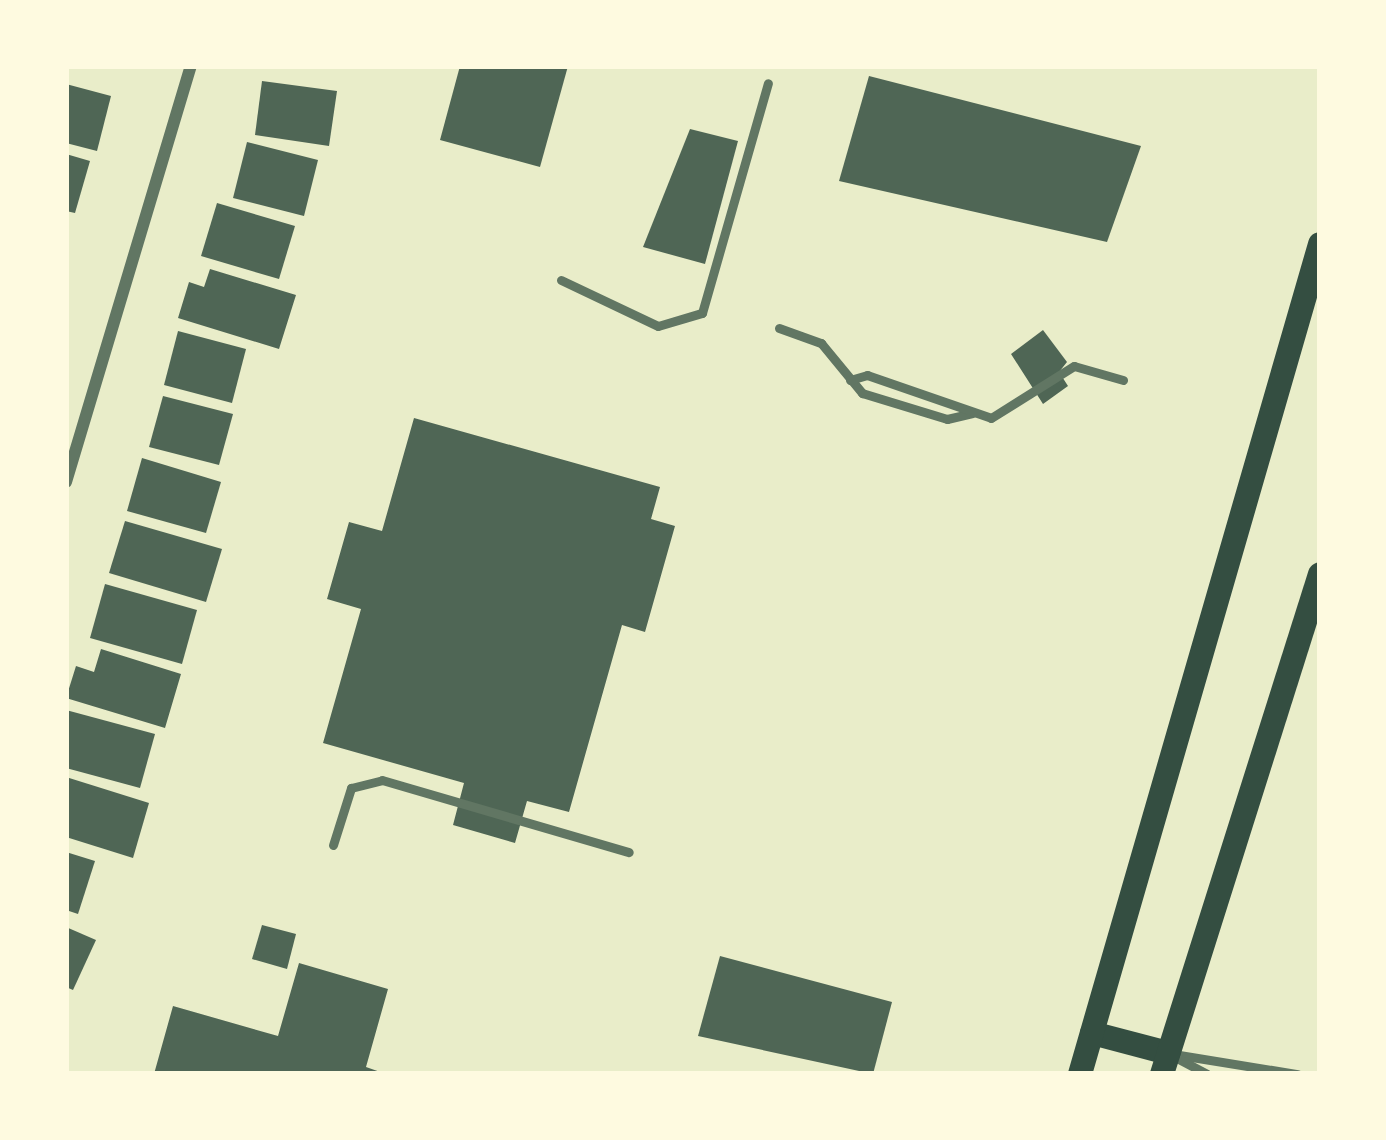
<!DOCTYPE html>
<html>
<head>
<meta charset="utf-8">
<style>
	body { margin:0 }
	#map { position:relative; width:1386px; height:1140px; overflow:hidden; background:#e9edc9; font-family:"Space Grotesk",sans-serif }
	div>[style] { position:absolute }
	.building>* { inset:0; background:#4f6655 }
	.service>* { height:9px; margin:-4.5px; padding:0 4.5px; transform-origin:4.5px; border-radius:4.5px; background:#617663 }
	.minor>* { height:12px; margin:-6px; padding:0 6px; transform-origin:6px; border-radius:6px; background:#617663 }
	.secondary>* { height:24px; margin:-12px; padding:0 12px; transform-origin:12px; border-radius:12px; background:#344e41 }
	span { translate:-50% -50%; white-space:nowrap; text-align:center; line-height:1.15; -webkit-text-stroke:10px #fefae0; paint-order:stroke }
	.frame { position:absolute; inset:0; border:69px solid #fefae0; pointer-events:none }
</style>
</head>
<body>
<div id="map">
	<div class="building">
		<div style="clip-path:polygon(460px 66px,568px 66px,540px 167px,440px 140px)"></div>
		<div style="clip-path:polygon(869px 76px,1141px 146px,1107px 242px,839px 181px)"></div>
		<div style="clip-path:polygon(262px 81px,337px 91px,329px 146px,255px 135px)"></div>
		<div style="clip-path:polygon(66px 84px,111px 96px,97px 151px,66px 143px)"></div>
		<div style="clip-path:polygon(690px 129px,738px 141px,705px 264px,643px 247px)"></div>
		<div style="clip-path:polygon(247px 142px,318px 160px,304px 216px,233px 198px)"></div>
		<div style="clip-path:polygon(66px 154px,90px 161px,75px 213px,66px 211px)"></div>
		<div style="clip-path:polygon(217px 203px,295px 226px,279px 279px,201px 256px)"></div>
		<div style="clip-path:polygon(210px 269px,296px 295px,279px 349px,178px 318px,189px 282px,204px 287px)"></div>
		<div style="clip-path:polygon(1043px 330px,1067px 362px,1059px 372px,1068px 386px,1043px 404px,1011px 354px)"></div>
		<div style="clip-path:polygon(178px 331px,246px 349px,232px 403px,164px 385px)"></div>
		<div style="clip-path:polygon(163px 396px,233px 414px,219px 465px,149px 447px)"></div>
		<div style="clip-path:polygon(414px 418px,660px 487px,651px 519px,675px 526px,645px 632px,622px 625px,569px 812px,527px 801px,515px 843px,453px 825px,464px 783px,323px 743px,361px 609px,327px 599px,349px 522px,382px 531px)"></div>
		<div style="clip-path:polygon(142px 458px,221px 482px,206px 533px,127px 511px)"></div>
		<div style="clip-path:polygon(125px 521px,222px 549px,206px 602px,109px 573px)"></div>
		<div style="clip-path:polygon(105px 584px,197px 610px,182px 664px,90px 638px)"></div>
		<div style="clip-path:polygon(101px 649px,181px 674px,165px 728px,66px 698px,76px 666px,94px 672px)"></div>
		<div style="clip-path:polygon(66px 710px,155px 734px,140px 788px,66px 768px)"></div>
		<div style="clip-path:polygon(66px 777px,149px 803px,133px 858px,66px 837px)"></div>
		<div style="clip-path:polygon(66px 852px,95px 861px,78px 914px,66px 910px)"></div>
		<div style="clip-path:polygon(262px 925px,296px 934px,287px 969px,252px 959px)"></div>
		<div style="clip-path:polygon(66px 927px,96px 940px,73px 990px,66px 987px)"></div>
		<div style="clip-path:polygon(720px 956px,892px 1002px,873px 1074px,698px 1036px)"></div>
		<div style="clip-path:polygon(299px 963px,388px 989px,366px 1067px,386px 1074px,154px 1074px,173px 1006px,278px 1036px)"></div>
	</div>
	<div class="service">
		<div style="left:561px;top:280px;width:107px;rotate:25.4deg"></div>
		<div style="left:658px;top:326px;width:46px;rotate:-16.5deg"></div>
		<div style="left:702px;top:313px;width:239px;rotate:-74deg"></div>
		<div style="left:779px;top:328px;width:45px;rotate:19.7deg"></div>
		<div style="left:821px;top:343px;width:65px;rotate:50.6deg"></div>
		<div style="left:862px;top:393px;width:89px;rotate:17deg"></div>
		<div style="left:947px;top:419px;width:26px;rotate:-13deg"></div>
		<div style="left:850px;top:380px;width:18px;rotate:-16deg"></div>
		<div style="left:867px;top:375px;width:131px;rotate:19.1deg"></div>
		<div style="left:991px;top:418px;width:98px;rotate:-32.1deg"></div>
		<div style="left:1074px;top:366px;width:51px;rotate:15.9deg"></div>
		<div style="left:333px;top:845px;width:60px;rotate:-72.5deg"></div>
		<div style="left:351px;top:788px;width:32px;rotate:-14deg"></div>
		<div style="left:382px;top:780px;width:257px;rotate:16.3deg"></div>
		<div style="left:1173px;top:1054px;width:126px;rotate:9.2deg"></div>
		<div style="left:1173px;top:1056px;width:38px;rotate:28deg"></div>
	</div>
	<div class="minor">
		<div style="left:66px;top:482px;width:434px;rotate:-73.3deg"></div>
	</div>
	<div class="secondary">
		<div style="left:1092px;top:1033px;width:79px;rotate:14.7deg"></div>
		<div style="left:1080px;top:1074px;width:864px;rotate:-73.87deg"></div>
		<div style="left:1162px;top:1074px;width:524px;rotate:-72.46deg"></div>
	</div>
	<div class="frame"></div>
</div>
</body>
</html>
